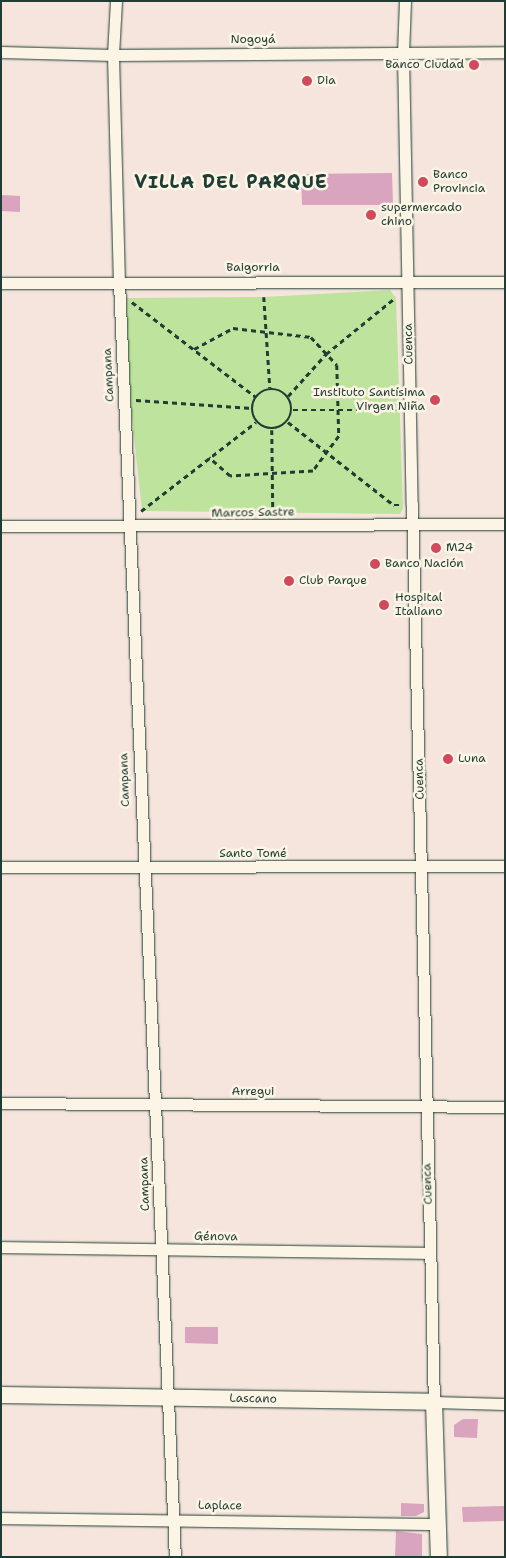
<!DOCTYPE html>
<html>
<head>
<meta charset="utf-8">
<style>
	body { margin:0 }
	#map { position:relative; width:506px; height:1558px; overflow:hidden; background:#f5e5dd; font-family:"Shantell Sans",sans-serif }
	div>[style] { position:absolute }
	.green>* { inset:0; background:#bee39d }
	.building>* { inset:0; background:#d8a4be }
	.path>* { height:2.5px; margin-top:-1.25px; transform-origin:0; background:repeating-linear-gradient(90deg,#1f3d34 0 5px,transparent 0 9px) }
	.path>.ring { margin:-1.25px; padding:0; box-sizing:content-box; background:none; border:2.5px solid #1f3d34; border-radius:50% }
	.roads { filter:drop-shadow(0 0 1px #1f3d34) drop-shadow(0 0 1px #1f3d34) }
	.street>* { height:11px; margin:-5.5px; padding:0 5.5px; transform-origin:5.5px; border-radius:5.5px; background:#fcf5e5 }
	.secondary>* { height:16px; margin:-8px; padding:0 8px; transform-origin:8px; border-radius:8px; background:#fcf5e5 }
	.dots>* { width:14px; height:14px; translate:-50% -50%; box-sizing:border-box; border:2px solid #fcf5e5; border-radius:50% }
	span { translate:-50% -50%; white-space:nowrap; text-align:center; line-height:1.15; -webkit-text-stroke:5px #fcf5e5; paint-order:stroke }
	.street-label { font-size:12px; color:#1f3d34 }
	.poi-label { font-size:12px; color:#1f3d34 }
	.right { translate:-100% -50%; text-align:right }
	.left { translate:0 -50%; text-align:left }
	.district-label { font-size:18px; color:#1f3d34; font-weight:700; letter-spacing:1px }
	.frame { position:absolute; inset:0; border:2px solid #1f3d34; pointer-events:none }
</style>
</head>
<body>
<div id="map">
	<div class="green">
		<div style="clip-path:polygon(390px 290px,396px 298px,403px 508px,400px 514px,142px 511px,130px 400px,126px 298px,264px 297px)"></div>
	</div>
	<div class="building">
		<div style="clip-path:polygon(392px 173px,393px 205px,302px 205px,301px 174px)"></div>
		<div style="clip-path:polygon(1px 195px,20px 196px,20px 212px,1px 211px)"></div>
		<div style="clip-path:polygon(185px 1327px,218px 1327px,218px 1344px,185px 1343px)"></div>
		<div style="clip-path:polygon(463px 1419px,478px 1419px,477px 1438px,454px 1437px,454px 1425px)"></div>
		<div style="clip-path:polygon(401px 1503px,424px 1504px,424px 1512px,416px 1516px,401px 1516px)"></div>
		<div style="clip-path:polygon(505px 1506px,505px 1521px,463px 1522px,462px 1507px)"></div>
		<div style="clip-path:polygon(396px 1531px,422px 1534px,422px 1557px,395px 1557px)"></div>
	</div>
	<div class="path">
		<div style="left:264px;top:297px;width:91px;rotate:86.2deg"></div>
		<div style="left:132px;top:302px;width:156px;rotate:37.5deg"></div>
		<div style="left:194px;top:349px;width:44px;rotate:-28.3deg"></div>
		<div style="left:233px;top:328px;width:79px;rotate:6.6deg"></div>
		<div style="left:311px;top:337px;width:38px;rotate:47deg"></div>
		<div style="left:337px;top:365px;width:71px;rotate:88.4deg"></div>
		<div style="left:339px;top:436px;width:44px;rotate:126.6deg"></div>
		<div style="left:313px;top:471px;width:83px;rotate:176.6deg"></div>
		<div style="left:230px;top:476px;width:28px;rotate:-139deg"></div>
		<div class="ring" style="left:252px;top:389px;width:37.5px;height:37.5px"></div>
		<div style="left:288px;top:396px;width:57px;rotate:-47.9deg"></div>
		<div style="left:326px;top:354px;width:90px;rotate:-39.2deg"></div>
		<div style="left:136px;top:400px;width:116px;rotate:3.9deg"></div>
		<div style="left:293px;top:410px;width:105px"></div>
		<div style="left:288px;top:422px;width:135px;rotate:38.1deg"></div>
		<div style="left:394px;top:505px;width:6px"></div>
		<div style="left:272px;top:430px;width:83px;rotate:89.3deg"></div>
		<div style="left:141px;top:511px;width:145px;rotate:-37.7deg"></div>
	</div>
	<div class="roads">
		<div class="street">
			<div style="left:116px;top:1px;width:54px;rotate:93.2deg"></div>
			<div style="left:113px;top:55px;width:227px;rotate:88.5deg"></div>
			<div style="left:119px;top:282px;width:1276px;rotate:87.49deg"></div>
			<div style="left:405px;top:1px;width:53px;rotate:92.2deg"></div>
			<div style="left:403px;top:54px;width:450px;rotate:88.9deg"></div>
			<div style="left:412px;top:504px;width:898px;rotate:88.6deg"></div>
			<div style="left:434px;top:1402px;width:71px;rotate:1.6deg"></div>
			<div style="left:1px;top:52px;width:112px;rotate:1.5deg"></div>
			<div style="left:113px;top:55px;width:392px;rotate:-0.4deg"></div>
			<div style="left:1px;top:283px;width:504px;rotate:-0.11deg"></div>
			<div style="left:1px;top:526px;width:504px;rotate:-0.23deg"></div>
			<div style="left:1px;top:867px;width:504px;rotate:-0.11deg"></div>
			<div style="left:1px;top:1103px;width:504px;rotate:0.45deg"></div>
			<div style="left:1px;top:1247px;width:429px;rotate:0.8deg"></div>
			<div style="left:1px;top:1518px;width:438px;rotate:0.8deg"></div>
		</div>
		<div class="secondary">
			<div style="left:1px;top:1395px;width:433px;rotate:0.9deg"></div>
			<div style="left:434px;top:1402px;width:155px;rotate:88.2deg"></div>
		</div>
	</div>
	<div class="dots">
		<div style="left:474px;top:65px;background:#d1495b"></div>
		<div style="left:307px;top:81px;background:#d1495b"></div>
		<div style="left:423px;top:182px;background:#d1495b"></div>
		<div style="left:371px;top:215px;background:#d1495b"></div>
		<div style="left:435px;top:400px;background:#d1495b"></div>
		<div style="left:436px;top:548px;background:#d1495b"></div>
		<div style="left:375px;top:564px;background:#d1495b"></div>
		<div style="left:289px;top:581px;background:#d1495b"></div>
		<div style="left:384px;top:605px;background:#d1495b"></div>
		<div style="left:448px;top:759px;background:#d1495b"></div>
	</div>
	<div class="street-label">
		<span style="left:253px;top:40px">Nogoyá</span>
		<span style="left:253px;top:268px">Baigorria</span>
		<span style="left:409px;top:344px;rotate:-91deg">Cuenca</span>
		<span style="left:109px;top:375px;rotate:-93deg">Campana</span>
		<span style="left:253px;top:513px;rotate:-1deg">Marcos Sastre</span>
		<span style="left:420px;top:779px;rotate:-92deg">Cuenca</span>
		<span style="left:125px;top:780px;rotate:-92deg">Campana</span>
		<span style="left:253px;top:854px">Santo Tomé</span>
		<span style="left:253px;top:1092px">Arregui</span>
		<span style="left:145px;top:1184px;rotate:-92deg">Campana</span>
		<span style="left:428px;top:1184px;rotate:-92deg">Cuenca</span>
		<span style="left:216px;top:1237px;rotate:1deg">Génova</span>
		<span style="left:253px;top:1399px;rotate:1deg">Lascano</span>
		<span style="left:220px;top:1506px;rotate:1deg">Laplace</span>
	</div>
	<div class="poi-label">
		<span class="right" style="left:464px;top:65px">Banco Ciudad</span>
		<span class="left" style="left:317px;top:81px">Dia</span>
		<span class="left" style="left:433px;top:182px">Banco<br>Provincia</span>
		<span class="left" style="left:381px;top:215px">supermercado<br>chino</span>
		<span class="right" style="left:425px;top:400px">Instituto Santísima<br>Virgen Niña</span>
		<span class="left" style="left:446px;top:548px">M24</span>
		<span class="left" style="left:385px;top:564px">Banco Nación</span>
		<span class="left" style="left:299px;top:581px">Club Parque</span>
		<span class="left" style="left:395px;top:605px">Hospital<br>Italiano</span>
		<span class="left" style="left:458px;top:759px">Luna</span>
	</div>
	<div class="district-label">
		<span style="left:231px;top:182px">VILLA DEL PARQUE</span>
	</div>
	<div class="frame"></div>
</div>
</body>
</html>
